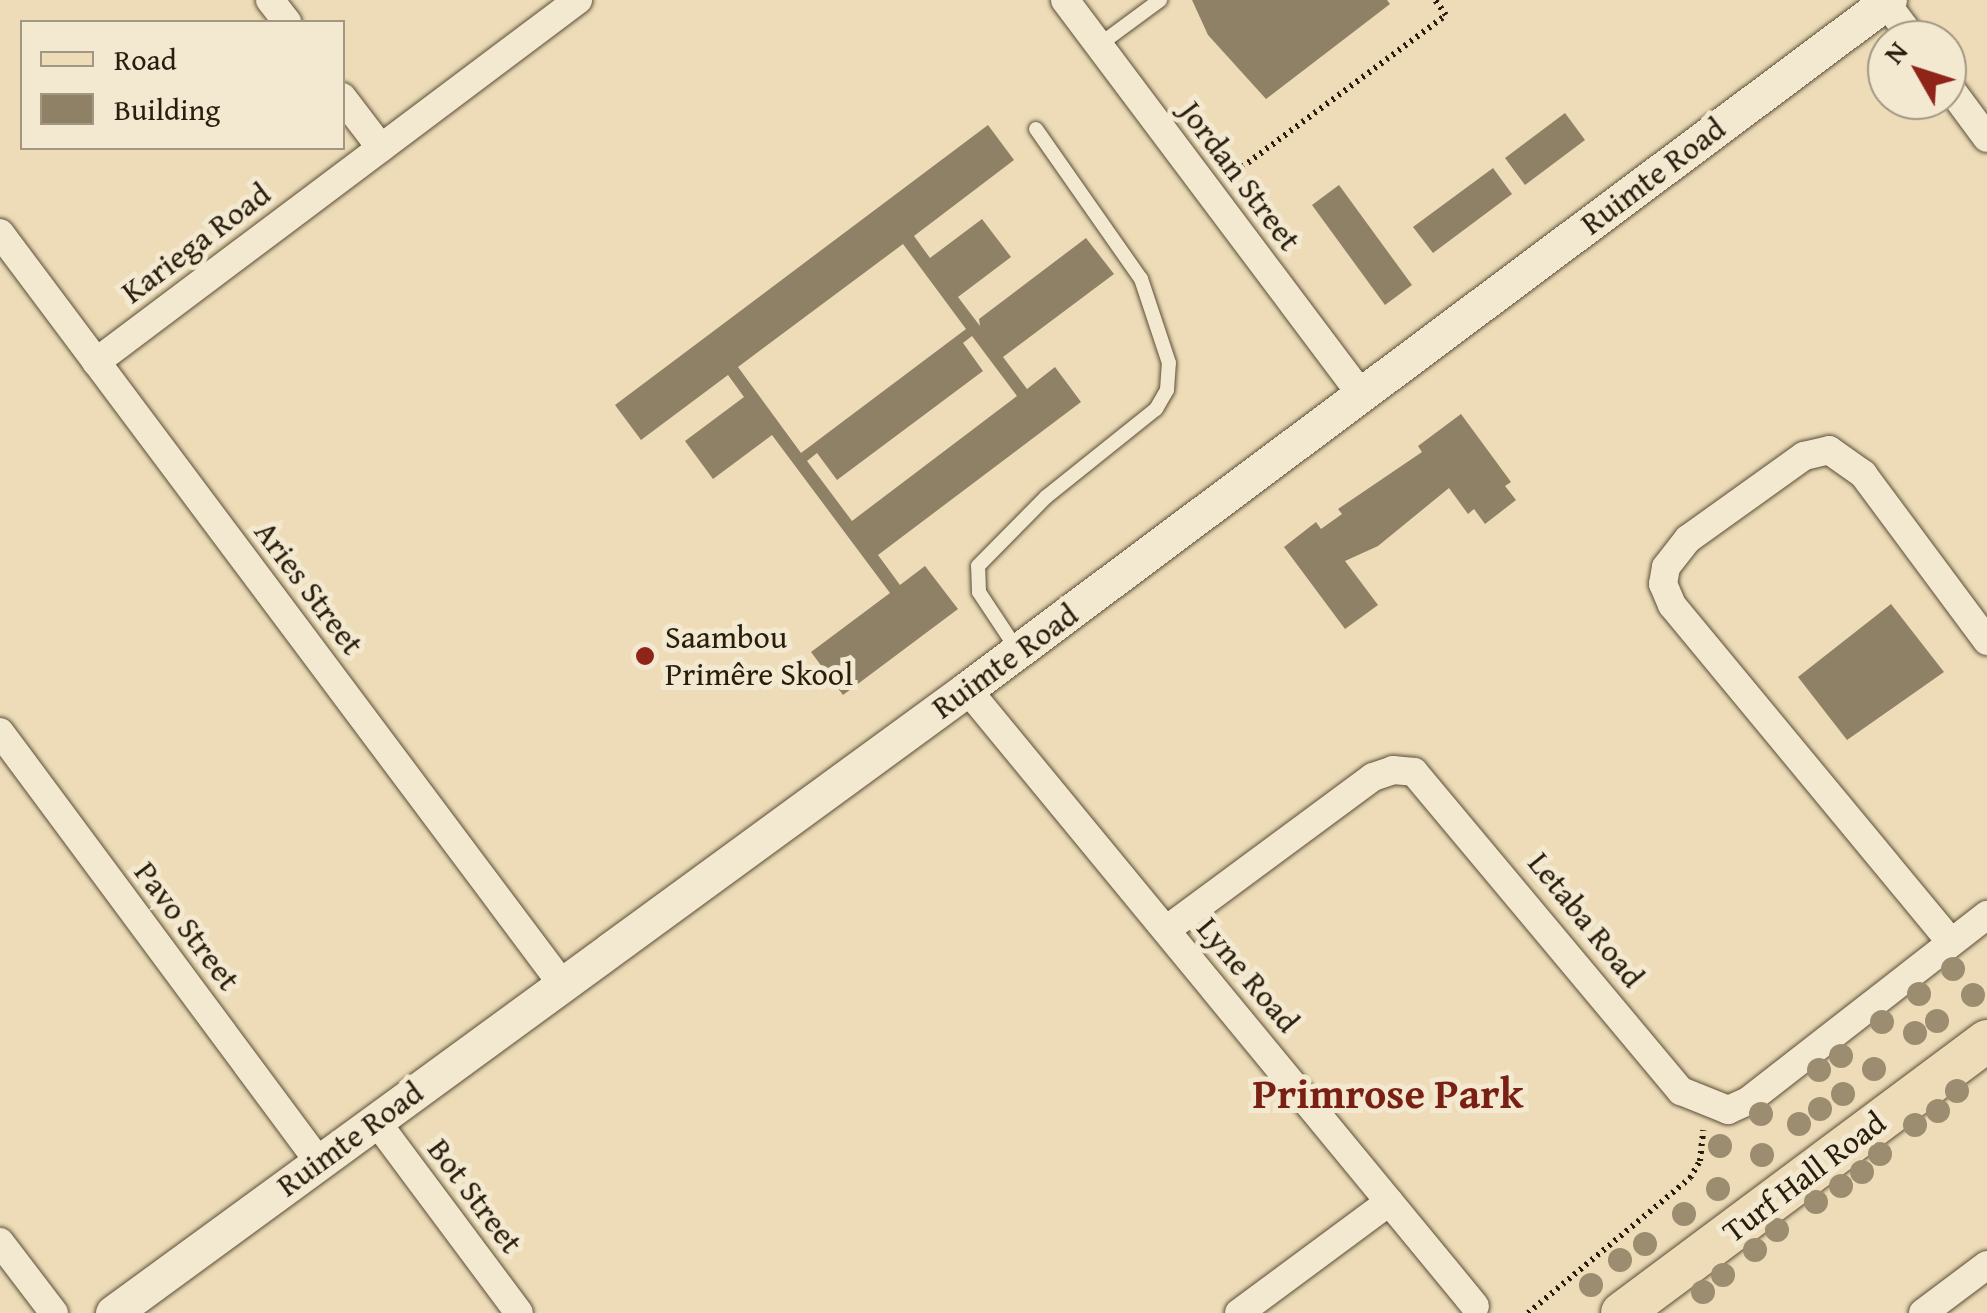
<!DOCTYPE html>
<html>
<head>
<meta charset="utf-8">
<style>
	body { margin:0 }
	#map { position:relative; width:1987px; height:1313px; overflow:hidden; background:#eddcb7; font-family:"Gentium Book Plus",serif }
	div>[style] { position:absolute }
	.building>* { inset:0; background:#8f8166 }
	.path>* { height:6px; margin-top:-3px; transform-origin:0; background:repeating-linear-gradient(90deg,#291e0e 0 2.5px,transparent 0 7.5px) }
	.roads { filter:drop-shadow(0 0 2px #5a4e38) drop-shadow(0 0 2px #5a4e38) }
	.service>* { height:14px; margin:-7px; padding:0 7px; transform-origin:7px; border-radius:7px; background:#f3e8d0 }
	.minor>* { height:28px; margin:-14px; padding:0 14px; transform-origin:14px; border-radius:14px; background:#f3e8d0 }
	.tertiary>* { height:35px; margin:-17.5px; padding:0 17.5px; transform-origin:17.5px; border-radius:17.5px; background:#f3e8d0 }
	.primary>* { height:42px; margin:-21px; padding:0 21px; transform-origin:21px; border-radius:21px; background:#eddcb7 }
	.trees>* { width:24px; height:24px; margin:-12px; border-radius:50%; background:#9c8d71 }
	.dots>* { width:28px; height:28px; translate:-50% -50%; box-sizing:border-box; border:5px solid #f3e8d0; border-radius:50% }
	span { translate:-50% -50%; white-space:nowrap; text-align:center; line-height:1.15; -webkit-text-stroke:10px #f3e8d0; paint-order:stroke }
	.street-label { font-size:32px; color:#291e0e }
	.poi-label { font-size:32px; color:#291e0e }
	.left { translate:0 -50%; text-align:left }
	.district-label { font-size:42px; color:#7a1f14; font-weight:700 }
	.legend { position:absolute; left:20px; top:20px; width:325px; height:130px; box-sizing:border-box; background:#f3e8d0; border:2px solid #a29782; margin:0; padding:12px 18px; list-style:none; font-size:30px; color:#291e0e }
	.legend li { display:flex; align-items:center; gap:20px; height:50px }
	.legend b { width:50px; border:2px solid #a29782 }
	.north { position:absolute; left:1867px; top:20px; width:100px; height:100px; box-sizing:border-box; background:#f3e8d0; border:2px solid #a29782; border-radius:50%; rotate:309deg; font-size:28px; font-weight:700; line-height:40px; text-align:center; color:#291e0e }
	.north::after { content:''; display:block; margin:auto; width:35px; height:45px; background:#8f2418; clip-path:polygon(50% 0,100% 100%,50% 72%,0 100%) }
</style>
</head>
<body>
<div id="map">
	<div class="building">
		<div style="clip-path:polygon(1192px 0,1387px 0,1390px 4px,1266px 99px,1208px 35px)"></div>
		<div style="clip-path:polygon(1565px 113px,1585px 140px,1525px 185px,1505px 158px)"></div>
		<div style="clip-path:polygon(evenodd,988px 125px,1014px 160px,914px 236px,930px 258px,982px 219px,1011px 257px,958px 297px,980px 326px,979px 319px,1086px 238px,1114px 274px,1003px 357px,1027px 389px,1055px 367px,1081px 402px,878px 555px,900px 585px,925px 566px,958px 609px,843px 695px,811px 652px,890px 593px,772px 435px,713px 479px,685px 441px,744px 397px,728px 375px,641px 440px,615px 405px,988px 125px,903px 244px,966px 329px,801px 453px,738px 367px,903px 244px,988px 125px,972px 336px,1017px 396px,852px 521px,807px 461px,817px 453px,837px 480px,983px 371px,963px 343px,972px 336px)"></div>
		<div style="clip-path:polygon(1493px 168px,1512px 194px,1433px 253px,1413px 227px)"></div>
		<div style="clip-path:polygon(1339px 185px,1412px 285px,1385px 305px,1312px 205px)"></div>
		<div style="clip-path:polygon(1461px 414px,1511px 482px,1505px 486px,1516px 500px,1485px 524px,1474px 509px,1468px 514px,1449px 488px,1378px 546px,1345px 561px,1378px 605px,1345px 629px,1284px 547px,1316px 522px,1321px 529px,1342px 514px,1338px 509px,1422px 452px,1418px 446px)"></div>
		<div style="clip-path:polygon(1891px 604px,1944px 672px,1847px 740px,1798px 677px)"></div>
	</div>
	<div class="path">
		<div style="left:1230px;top:176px;width:269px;rotate:-36.7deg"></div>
		<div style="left:1446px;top:15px;width:19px;rotate:-126deg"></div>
		<div style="left:1528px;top:1313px;width:211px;rotate:-39.8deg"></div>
		<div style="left:1690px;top:1178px;width:20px;rotate:-60deg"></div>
		<div style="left:1700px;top:1161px;width:31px;rotate:-84deg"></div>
	</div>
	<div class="roads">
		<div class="service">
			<div style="left:1099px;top:45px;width:76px;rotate:-36.4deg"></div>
			<div style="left:1018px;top:651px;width:71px;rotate:-123.5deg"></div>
			<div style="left:979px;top:592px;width:26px;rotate:-92deg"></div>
			<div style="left:978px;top:566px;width:97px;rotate:-45.4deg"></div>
			<div style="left:1046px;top:497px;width:141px;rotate:-38.7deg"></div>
			<div style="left:1156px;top:409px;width:22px;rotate:-60deg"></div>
			<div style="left:1167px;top:390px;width:27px;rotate:-86deg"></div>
			<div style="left:1169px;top:363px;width:89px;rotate:-108.4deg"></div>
			<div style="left:1141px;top:279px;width:183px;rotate:-125deg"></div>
		</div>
		<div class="minor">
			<div style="left:270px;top:0;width:28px;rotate:52deg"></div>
			<div style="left:1065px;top:0;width:493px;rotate:53.1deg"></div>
			<div style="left:1886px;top:3px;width:46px;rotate:52.9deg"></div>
			<div style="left:1947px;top:84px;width:67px;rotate:53.5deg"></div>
			<div style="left:342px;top:97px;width:64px;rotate:52.6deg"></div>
			<div style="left:0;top:233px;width:938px;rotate:53.19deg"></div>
			<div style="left:96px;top:362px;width:603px;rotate:-36.91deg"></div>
			<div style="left:967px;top:689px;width:799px;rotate:50.53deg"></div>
			<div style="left:0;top:732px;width:535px;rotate:53.43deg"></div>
			<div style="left:1166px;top:930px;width:257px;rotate:-36.5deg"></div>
			<div style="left:1373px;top:777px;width:21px;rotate:-19deg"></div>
			<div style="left:1393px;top:770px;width:21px;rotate:5deg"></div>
			<div style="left:1414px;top:772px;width:416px;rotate:50.1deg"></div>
			<div style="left:1681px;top:1091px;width:51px;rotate:22deg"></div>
			<div style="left:1728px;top:1110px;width:22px;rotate:-24deg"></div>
			<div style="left:1748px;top:1101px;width:303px;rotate:-37.9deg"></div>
			<div style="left:1950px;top:941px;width:436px;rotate:-129.6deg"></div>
			<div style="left:1672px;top:605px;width:23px;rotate:-113deg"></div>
			<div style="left:1663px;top:584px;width:17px;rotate:-80deg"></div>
			<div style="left:1666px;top:567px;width:36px;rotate:-52deg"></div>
			<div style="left:1688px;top:539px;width:143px;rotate:-35.6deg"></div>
			<div style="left:1804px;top:456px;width:26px;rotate:-13deg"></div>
			<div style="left:1829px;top:450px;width:42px;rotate:35.2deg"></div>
			<div style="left:1863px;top:474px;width:208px;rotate:53.4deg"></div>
			<div style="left:376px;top:1121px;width:239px;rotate:53.3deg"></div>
			<div style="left:0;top:1242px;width:89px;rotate:52.7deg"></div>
			<div style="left:1239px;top:1313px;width:187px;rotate:-36.5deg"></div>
			<div style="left:1923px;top:1313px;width:80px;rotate:-36.9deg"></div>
		</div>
		<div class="tertiary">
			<div style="left:113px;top:1313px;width:1058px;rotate:-36.15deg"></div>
			<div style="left:967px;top:689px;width:1151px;rotate:-36.77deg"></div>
		</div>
		<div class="primary">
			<div style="left:1622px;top:1313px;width:455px;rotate:-36.7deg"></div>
		</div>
	</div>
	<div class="trees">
		<div style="left:1953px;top:969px"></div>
		<div style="left:1919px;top:994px"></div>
		<div style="left:1973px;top:995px"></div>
		<div style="left:1937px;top:1021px"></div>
		<div style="left:1882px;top:1022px"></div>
		<div style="left:1915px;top:1033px"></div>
		<div style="left:1841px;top:1056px"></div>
		<div style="left:1874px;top:1069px"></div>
		<div style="left:1819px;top:1070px"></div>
		<div style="left:1957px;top:1091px"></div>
		<div style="left:1843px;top:1094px"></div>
		<div style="left:1820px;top:1109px"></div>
		<div style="left:1938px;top:1111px"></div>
		<div style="left:1761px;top:1114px"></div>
		<div style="left:1799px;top:1124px"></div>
		<div style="left:1915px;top:1125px"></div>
		<div style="left:1720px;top:1146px"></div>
		<div style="left:1880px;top:1154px"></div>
		<div style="left:1762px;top:1155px"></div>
		<div style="left:1862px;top:1172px"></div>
		<div style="left:1841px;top:1186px"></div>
		<div style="left:1718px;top:1189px"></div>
		<div style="left:1816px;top:1202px"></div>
		<div style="left:1684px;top:1214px"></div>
		<div style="left:1777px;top:1230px"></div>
		<div style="left:1645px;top:1244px"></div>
		<div style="left:1755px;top:1250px"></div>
		<div style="left:1620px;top:1260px"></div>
		<div style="left:1723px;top:1275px"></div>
		<div style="left:1591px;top:1285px"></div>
		<div style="left:1703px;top:1292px"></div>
	</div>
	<div class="dots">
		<div style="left:645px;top:656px;background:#8f2418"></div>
	</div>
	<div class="street-label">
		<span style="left:1240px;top:176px;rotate:53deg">Jordan Street</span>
		<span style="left:1653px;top:176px;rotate:-37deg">Ruimte Road</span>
		<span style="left:196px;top:243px;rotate:-37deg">Kariega Road</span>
		<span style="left:309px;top:588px;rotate:53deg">Aries Street</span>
		<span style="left:1005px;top:661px;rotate:-36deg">Ruimte Road</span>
		<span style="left:1586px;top:920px;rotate:51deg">Letaba Road</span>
		<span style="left:187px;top:926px;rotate:53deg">Pavo Street</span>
		<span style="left:1248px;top:975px;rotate:50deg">Lyne Road</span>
		<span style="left:350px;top:1139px;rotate:-36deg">Ruimte Road</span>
		<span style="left:1804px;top:1177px;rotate:-37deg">Turf Hall Road</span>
		<span style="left:475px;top:1196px;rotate:53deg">Bot Street</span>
	</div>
	<div class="poi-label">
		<span class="left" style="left:665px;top:656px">Saambou<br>Primêre Skool</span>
	</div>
	<div class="district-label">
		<span style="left:1388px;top:1093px">Primrose Park</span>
	</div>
	<ul class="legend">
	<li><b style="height:12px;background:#eddcb7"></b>Road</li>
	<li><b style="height:28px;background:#8f8166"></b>Building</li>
	</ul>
	<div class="north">N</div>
</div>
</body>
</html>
